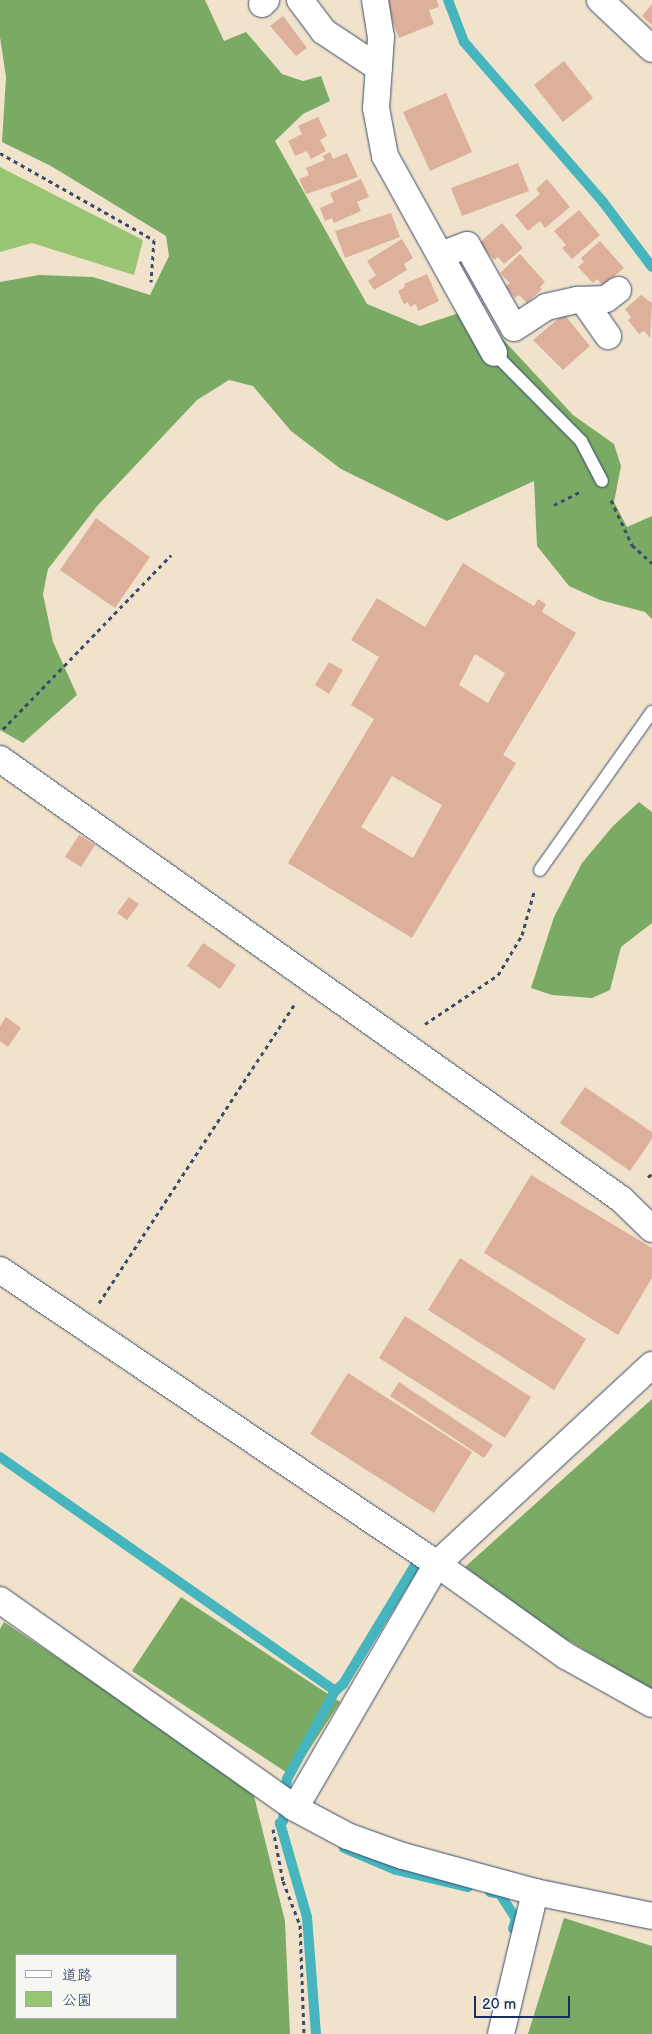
<!DOCTYPE html>
<html>
<head>
<meta charset="utf-8">
<style>
	body { margin:0 }
	#map { position:relative; width:652px; height:2034px; overflow:hidden; background:#f1e3cb; font-family:"Balsamiq Sans","Klee One",sans-serif }
	div>[style] { position:absolute }
	.green>* { inset:0; background:#99c572 }
	.forest>* { inset:0; background:#7aaa64 }
	.stream>* { height:10px; margin:-5px; padding:0 5px; transform-origin:5px; border-radius:5px; background:#46b5be }
	.building>* { inset:0; background:#dcb09a }
	.path>* { height:3px; margin-top:-1.5px; transform-origin:0; background:repeating-linear-gradient(90deg,#3b4a6e 0 4px,transparent 0 8px) }
	.roads { filter:drop-shadow(0 0 1px #3b4a6e) drop-shadow(0 0 1px #3b4a6e) }
	.lane>* { height:12px; margin:-6px; padding:0 6px; transform-origin:6px; border-radius:6px; background:#fff }
	.street>* { height:26px; margin:-13px; padding:0 13px; transform-origin:13px; border-radius:13px; background:#fff }
	span { translate:-50% -50%; white-space:nowrap; text-align:center; line-height:1.15; -webkit-text-stroke:5px #f6f6f2; paint-order:stroke }
	.legend { position:absolute; left:15px; top:1954px; width:162px; height:65px; box-sizing:border-box; background:#f6f6f2; border:1px solid #9ea6b7; margin:0; padding:6px 9px; list-style:none; font-size:15px; color:#1b2f5e }
	.legend li { display:flex; align-items:center; gap:10px; height:25px }
	.legend b { width:25px; border:1px solid #9ea6b7 }
	.scale { position:absolute; left:474px; top:1996px; width:96px; height:22px; box-sizing:border-box; border:2px solid #1b2f5e; border-top:0; padding-left:6px; font-size:15px; line-height:18px; white-space:nowrap; color:#1b2f5e; -webkit-text-stroke:4px #f6f6f2; paint-order:stroke }
</style>
</head>
<body>
<div id="map">
	<div class="green">
		<div style="clip-path:polygon(0 167px,143px 240px,134px 275px,32px 243px,0 252px)"></div>
	</div>
	<div class="forest">
		<div style="clip-path:polygon(0 0,205px 0,224px 41px,246px 32px,282px 74px,303px 81px,321px 76px,330px 101px,303px 114px,275px 141px,367px 304px,420px 326px,474px 308px,573px 415px,614px 444px,621px 466px,614px 502px,627px 527px,652px 516px,652px 619px,645px 612px,600px 600px,569px 586px,537px 546px,534px 481px,447px 521px,341px 469px,291px 431px,253px 386px,229px 380px,197px 400px,98px 505px,48px 569px,43px 594px,53px 642px,77px 695px,23px 743px,0 730px,0 282px,39px 275px,93px 277px,150px 295px,169px 256px,166px 236px,51px 166px,2px 142px,6px 77px,0 37px)"></div>
		<div style="clip-path:polygon(639px 802px,652px 812px,652px 923px,621px 947px,610px 990px,592px 998px,552px 995px,531px 988px,554px 917px,582px 863px,613px 826px)"></div>
		<div style="clip-path:polygon(652px 1399px,652px 1690px,556px 1633px,465px 1567px)"></div>
		<div style="clip-path:polygon(181px 1597px,340px 1702px,292px 1776px,132px 1671px)"></div>
		<div style="clip-path:polygon(evenodd,4px 1622px,252px 1788px,285px 1921px,290px 2034px,0 2034px,0 1629px,4px 1622px,16px 1955px,176px 1955px,176px 2018px,16px 2018px,16px 1955px)"></div>
		<div style="clip-path:polygon(564px 1918px,652px 1946px,652px 2034px,528px 2034px)"></div>
	</div>
	<div class="stream">
		<div style="left:448px;top:0;width:45px;rotate:69.1deg"></div>
		<div style="left:464px;top:42px;width:212px;rotate:49deg"></div>
		<div style="left:603px;top:202px;width:81px;rotate:53deg"></div>
		<div style="left:0;top:1457px;width:409px;rotate:34.9deg"></div>
		<div style="left:285px;top:1800px;width:21px;rotate:-85deg"></div>
		<div style="left:287px;top:1779px;width:100px;rotate:-61.4deg"></div>
		<div style="left:335px;top:1691px;width:11px;rotate:-41deg"></div>
		<div style="left:343px;top:1684px;width:145px;rotate:-58.8deg"></div>
		<div style="left:284px;top:1811px;width:10px;rotate:96deg"></div>
		<div style="left:283px;top:1821px;width:4px;rotate:146deg"></div>
		<div style="left:280px;top:1823px;width:98px;rotate:74deg"></div>
		<div style="left:307px;top:1917px;width:117px;rotate:85.6deg"></div>
		<div style="left:344px;top:1848px;width:56px;rotate:22.9deg"></div>
		<div style="left:396px;top:1870px;width:74px;rotate:13.3deg"></div>
		<div style="left:490px;top:1892px;width:10px;rotate:11deg"></div>
		<div style="left:500px;top:1894px;width:30px;rotate:57deg"></div>
		<div style="left:516px;top:1919px;width:10px;rotate:107deg"></div>
	</div>
	<div class="building">
		<div style="clip-path:polygon(384px 0,437px 0,439px 7px,429px 10px,434px 24px,399px 38px)"></div>
		<div style="clip-path:polygon(652px 4px,652px 25px,642px 16px)"></div>
		<div style="clip-path:polygon(283px 16px,307px 48px,296px 56px,270px 26px)"></div>
		<div style="clip-path:polygon(564px 61px,593px 98px,563px 122px,534px 85px)"></div>
		<div style="clip-path:polygon(446px 93px,472px 152px,430px 171px,403px 112px)"></div>
		<div style="clip-path:polygon(318px 117px,327px 136px,320px 140px,326px 151px,311px 159px,307px 151px,295px 156px,288px 141px,302px 134px,298px 126px)"></div>
		<div style="clip-path:polygon(330px 152px,333px 159px,347px 153px,358px 177px,306px 194px,299px 179px,309px 175px,306px 168px,325px 160px,322px 156px)"></div>
		<div style="clip-path:polygon(518px 163px,529px 191px,462px 216px,451px 188px)"></div>
		<div style="clip-path:polygon(361px 179px,369px 197px,357px 202px,361px 211px,334px 223px,332px 218px,325px 221px,320px 208px,334px 202px,330px 193px)"></div>
		<div style="clip-path:polygon(547px 179px,570px 207px,545px 228px,540px 221px,528px 231px,515px 215px,540px 194px,536px 189px)"></div>
		<div style="clip-path:polygon(579px 210px,600px 235px,572px 259px,562px 248px,566px 245px,554px 231px)"></div>
		<div style="clip-path:polygon(391px 213px,400px 237px,345px 258px,335px 231px)"></div>
		<div style="clip-path:polygon(502px 223px,523px 248px,504px 264px,498px 257px,494px 260px,479px 243px)"></div>
		<div style="clip-path:polygon(402px 239px,413px 258px,404px 264px,407px 270px,374px 290px,368px 281px,376px 275px,367px 261px)"></div>
		<div style="clip-path:polygon(600px 241px,624px 268px,603px 286px,597px 279px,593px 283px,578px 267px,584px 262px,581px 258px)"></div>
		<div style="clip-path:polygon(520px 254px,545px 282px,540px 287px,542px 289px,527px 303px,519px 295px,515px 298px,505px 287px,510px 283px,500px 273px)"></div>
		<div style="clip-path:polygon(427px 274px,439px 301px,418px 311px,416px 304px,410px 307px,408px 302px,404px 304px,398px 291px,405px 287px,404px 284px)"></div>
		<div style="clip-path:polygon(641px 295px,652px 303px,650px 338px,644px 331px,639px 334px,628px 320px,631px 317px,625px 309px)"></div>
		<div style="clip-path:polygon(564px 314px,590px 346px,563px 370px,533px 340px)"></div>
		<div style="clip-path:polygon(96px 518px,150px 557px,115px 608px,60px 570px)"></div>
		<div style="clip-path:polygon(evenodd,463px 563px,534px 606px,538px 599px,546px 604px,542px 612px,576px 633px,503px 755px,516px 763px,412px 938px,288px 863px,374px 719px,351px 705px,379px 657px,351px 640px,377px 598px,425px 627px,463px 563px,475px 654px,505px 673px,488px 703px,459px 685px,475px 654px,463px 563px,392px 776px,442px 805px,413px 858px,361px 827px,392px 776px)"></div>
		<div style="clip-path:polygon(329px 662px,343px 670px,329px 694px,315px 685px)"></div>
		<div style="clip-path:polygon(79px 835px,95px 845px,81px 867px,65px 857px)"></div>
		<div style="clip-path:polygon(129px 897px,139px 904px,127px 920px,117px 913px)"></div>
		<div style="clip-path:polygon(203px 943px,236px 965px,220px 989px,187px 966px)"></div>
		<div style="clip-path:polygon(6px 1017px,21px 1028px,8px 1047px,0 1041px,0 1026px)"></div>
		<div style="clip-path:polygon(585px 1087px,652px 1132px,652px 1139px,630px 1171px,560px 1123px)"></div>
		<div style="clip-path:polygon(531px 1175px,652px 1248px,652px 1278px,618px 1335px,484px 1253px)"></div>
		<div style="clip-path:polygon(460px 1258px,586px 1339px,554px 1390px,428px 1310px)"></div>
		<div style="clip-path:polygon(405px 1316px,531px 1397px,505px 1438px,379px 1358px)"></div>
		<div style="clip-path:polygon(348px 1373px,472px 1452px,434px 1513px,310px 1434px)"></div>
		<div style="clip-path:polygon(399px 1382px,493px 1445px,484px 1458px,390px 1396px)"></div>
	</div>
	<div class="path">
		<div style="left:0;top:153px;width:177px;rotate:29.5deg"></div>
		<div style="left:154px;top:240px;width:42px;rotate:94.1deg"></div>
		<div style="left:611px;top:500px;width:50px;rotate:65deg"></div>
		<div style="left:632px;top:545px;width:27px;rotate:42deg"></div>
		<div style="left:554px;top:505px;width:30px;rotate:-27deg"></div>
		<div style="left:3px;top:729px;width:242px;rotate:-46deg"></div>
		<div style="left:425px;top:1024px;width:88px;rotate:-33.9deg"></div>
		<div style="left:498px;top:975px;width:47px;rotate:-59deg"></div>
		<div style="left:522px;top:935px;width:45px;rotate:-74.4deg"></div>
		<div style="left:648px;top:1177px;width:5px;rotate:-37deg"></div>
		<div style="left:99px;top:1303px;width:356px;rotate:-56.8deg"></div>
		<div style="left:273px;top:1829px;width:53px;rotate:79.1deg"></div>
		<div style="left:283px;top:1881px;width:47px;rotate:68.9deg"></div>
		<div style="left:300px;top:1925px;width:109px;rotate:87.9deg"></div>
	</div>
	<div class="roads">
		<div class="lane">
			<div style="left:494px;top:353px;width:124px;rotate:45.3deg"></div>
			<div style="left:581px;top:441px;width:45px;rotate:62.3deg"></div>
			<div style="left:540px;top:870px;width:194px;rotate:-54.7deg"></div>
		</div>
		<div class="street">
			<div style="left:300px;top:0;width:39px;rotate:53deg"></div>
			<div style="left:323px;top:31px;width:67px;rotate:33.5deg"></div>
			<div style="left:375px;top:0;width:37px;rotate:81deg"></div>
			<div style="left:381px;top:37px;width:71px;rotate:94deg"></div>
			<div style="left:376px;top:108px;width:49px;rotate:79.4deg"></div>
			<div style="left:385px;top:156px;width:225px;rotate:61deg"></div>
			<div style="left:600px;top:0;width:71px;rotate:43.3deg"></div>
			<div style="left:262px;top:4px;width:6px;rotate:-45deg"></div>
			<div style="left:441px;top:255px;width:28px;rotate:-21deg"></div>
			<div style="left:467px;top:245px;width:95px;rotate:60.5deg"></div>
			<div style="left:514px;top:328px;width:38px;rotate:-33deg"></div>
			<div style="left:546px;top:307px;width:32px;rotate:-13deg"></div>
			<div style="left:577px;top:300px;width:29px;rotate:-2deg"></div>
			<div style="left:606px;top:299px;width:15px;rotate:-37deg"></div>
			<div style="left:583px;top:300px;width:44px;rotate:55.2deg"></div>
			<div style="left:0;top:759px;width:761px;rotate:35.32deg"></div>
			<div style="left:621px;top:1199px;width:43px;rotate:44.1deg"></div>
			<div style="left:0;top:1270px;width:527px;rotate:33.93deg"></div>
			<div style="left:437px;top:1564px;width:158px;rotate:35.5deg"></div>
			<div style="left:566px;top:1656px;width:98px;rotate:29.2deg"></div>
			<div style="left:0;top:1600px;width:359px;rotate:35.2deg"></div>
			<div style="left:293px;top:1807px;width:61px;rotate:28.2deg"></div>
			<div style="left:347px;top:1836px;width:59px;rotate:19.7deg"></div>
			<div style="left:403px;top:1856px;width:137px;rotate:15.3deg"></div>
			<div style="left:535px;top:1892px;width:119px;rotate:11.6deg"></div>
			<div style="left:295px;top:1808px;width:282px;rotate:-59.8deg"></div>
			<div style="left:437px;top:1564px;width:293px;rotate:-42.8deg"></div>
			<div style="left:501px;top:2034px;width:146px;rotate:-76.5deg"></div>
		</div>
	</div>
	<ul class="legend">
	<li><b style="height:6px;background:#fff"></b>道路</li>
	<li><b style="height:14px;background:#99c572"></b>公園</li>
	</ul>
	<div class="scale">20 m</div>
</div>
</body>
</html>
